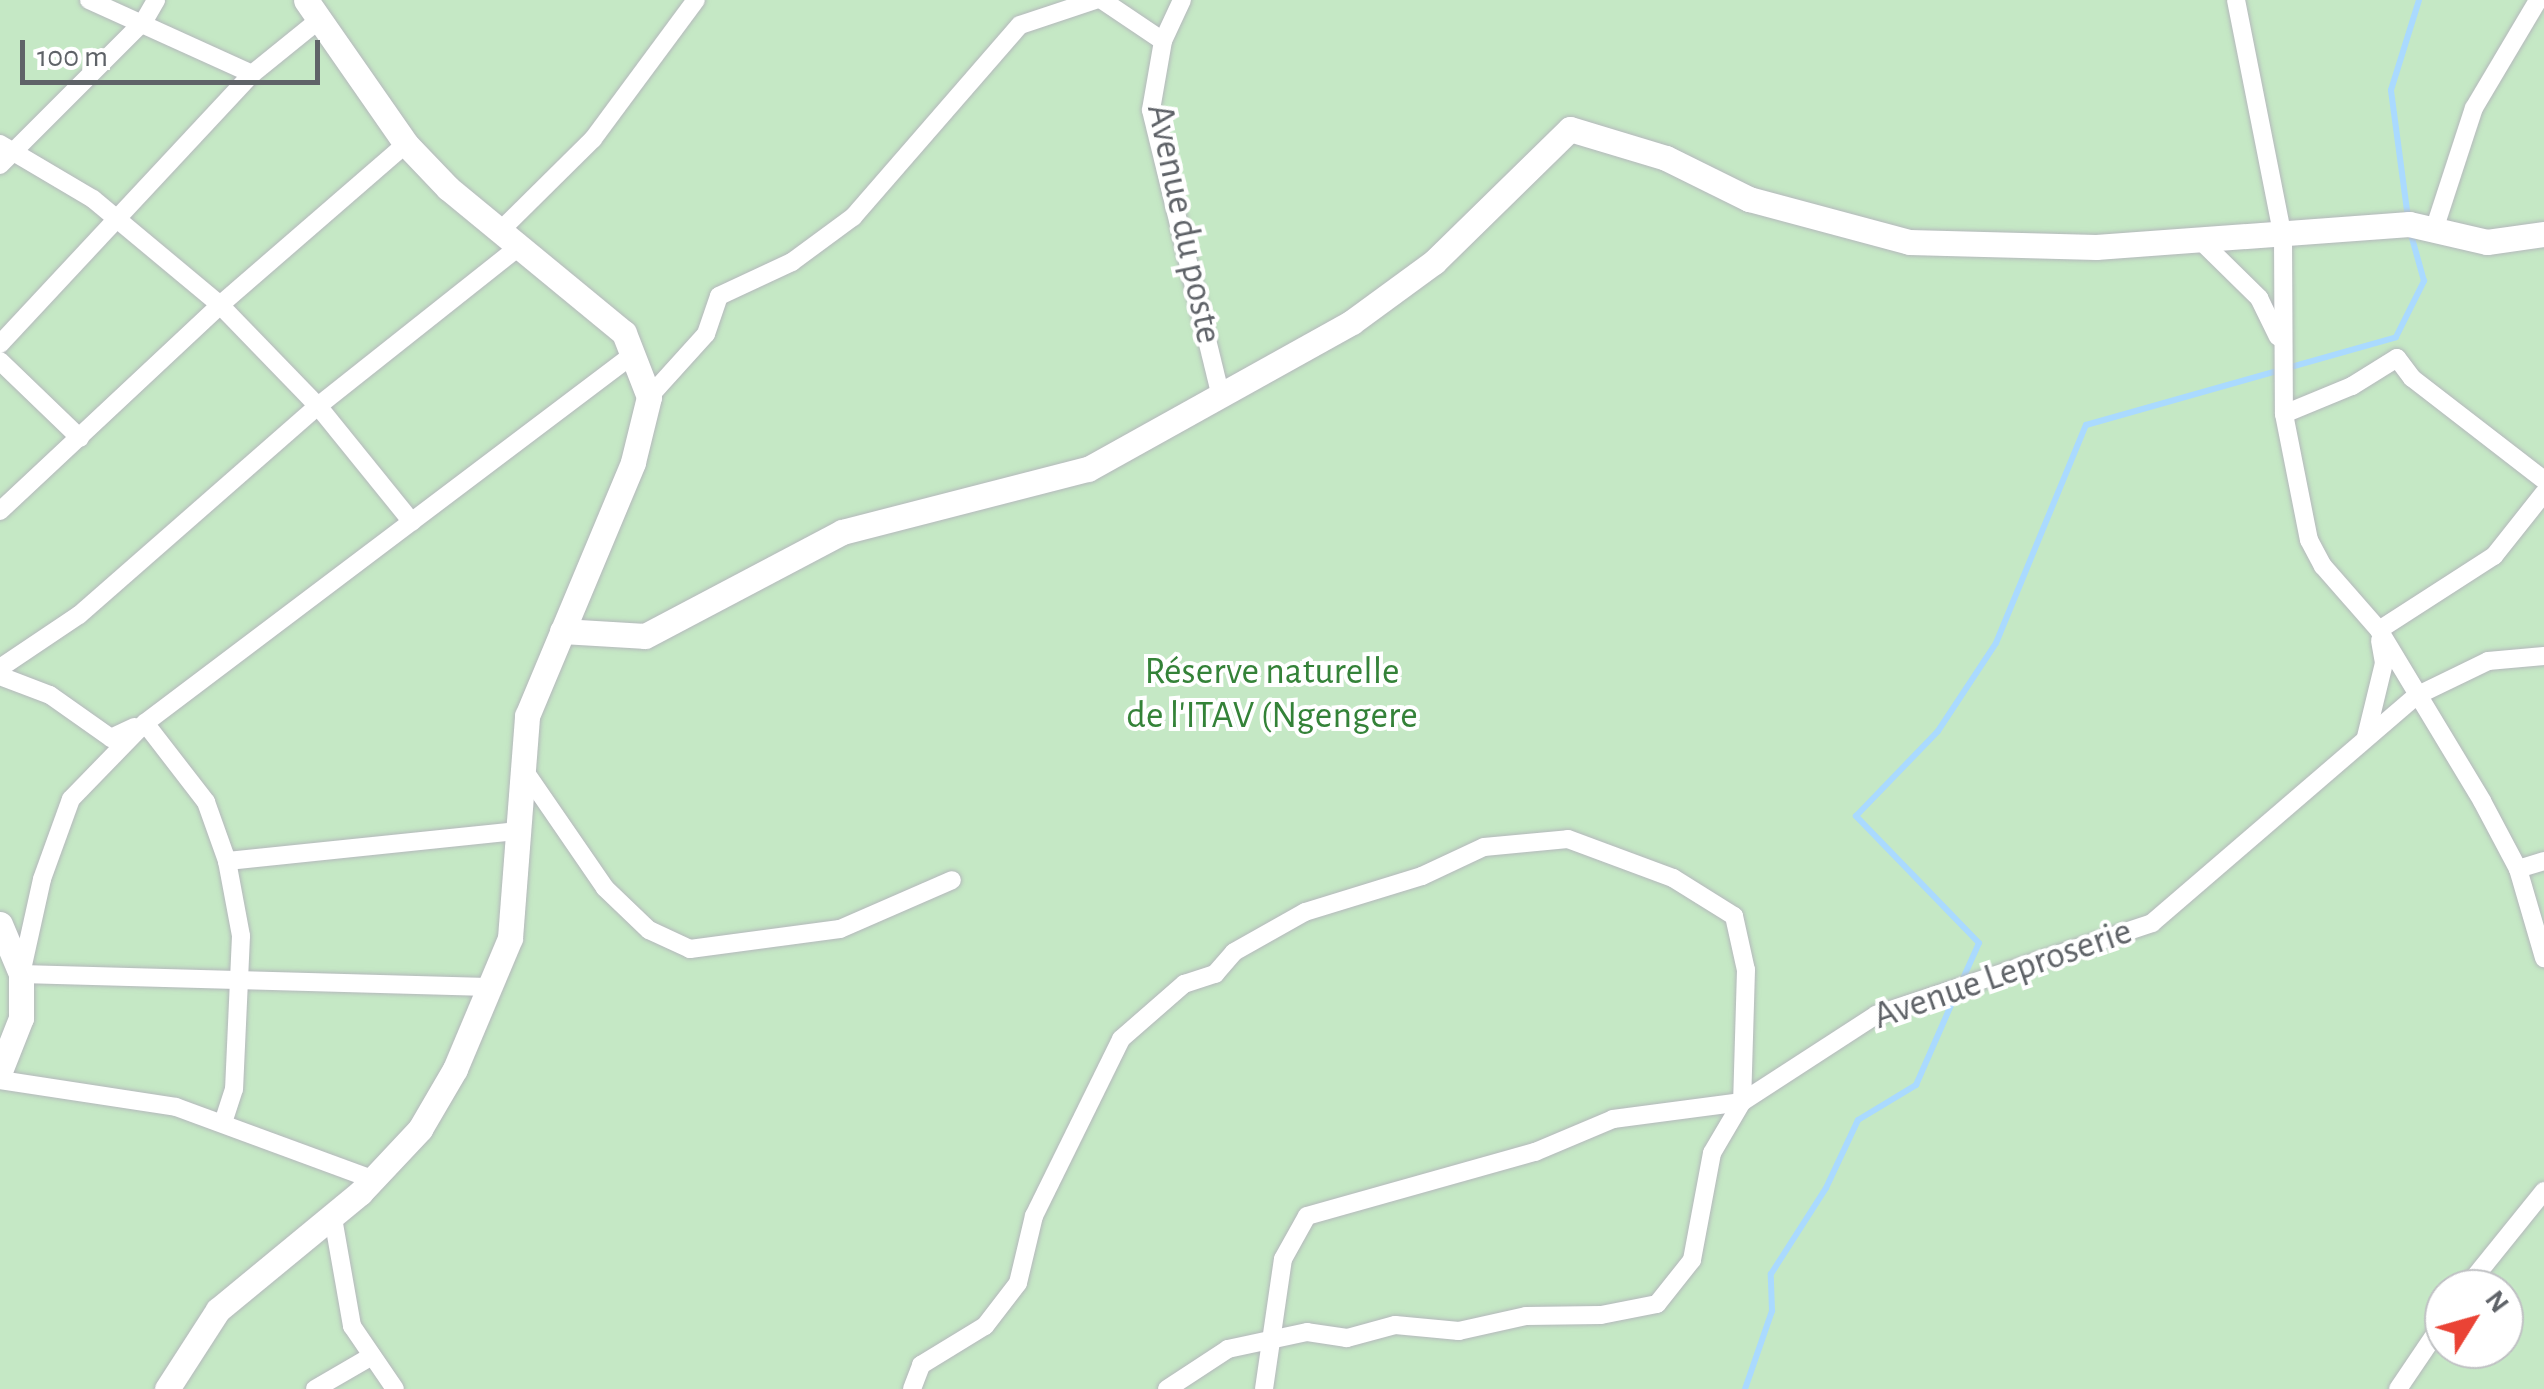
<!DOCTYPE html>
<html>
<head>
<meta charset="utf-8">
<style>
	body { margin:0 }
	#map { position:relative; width:2544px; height:1389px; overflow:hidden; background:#f1efe8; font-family:"Alegreya Sans",sans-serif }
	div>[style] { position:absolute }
	.green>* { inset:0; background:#c5e8c5 }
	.stream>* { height:6px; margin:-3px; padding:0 3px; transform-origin:3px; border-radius:3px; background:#aadaff }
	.roads { filter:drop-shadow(0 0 2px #b5b8bc) drop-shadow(0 0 2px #b5b8bc) }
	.street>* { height:18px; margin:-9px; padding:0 9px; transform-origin:9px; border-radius:9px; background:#fff }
	.secondary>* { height:25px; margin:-12.5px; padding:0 12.5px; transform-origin:12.5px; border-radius:12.5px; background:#fff }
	span { translate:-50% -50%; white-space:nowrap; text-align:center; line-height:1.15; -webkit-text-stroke:8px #fff; paint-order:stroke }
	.street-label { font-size:38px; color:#5f6368 }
	.park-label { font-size:38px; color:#348238 }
	.north { position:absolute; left:2424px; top:1269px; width:100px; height:100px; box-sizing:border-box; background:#fff; border:2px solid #bfc1c3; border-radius:50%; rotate:53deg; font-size:28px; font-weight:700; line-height:40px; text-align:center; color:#5f6368 }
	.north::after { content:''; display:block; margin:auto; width:35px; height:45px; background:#ea4335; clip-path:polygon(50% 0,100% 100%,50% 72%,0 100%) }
	.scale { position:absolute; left:20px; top:40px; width:300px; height:45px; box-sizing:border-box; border:5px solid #5f6368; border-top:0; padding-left:12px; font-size:30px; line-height:35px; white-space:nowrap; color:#5f6368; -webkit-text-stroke:8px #fff; paint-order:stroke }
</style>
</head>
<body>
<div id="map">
	<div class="green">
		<div style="clip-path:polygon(evenodd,0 0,2544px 0,2544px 1389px,0 1389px,0 0,2444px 1289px,2504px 1289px,2504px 1349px,2444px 1349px,2444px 1289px)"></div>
	</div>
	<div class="stream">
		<div style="left:2408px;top:218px;width:129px;rotate:-97.6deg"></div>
		<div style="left:2391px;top:90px;width:94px;rotate:-72.7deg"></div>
		<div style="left:1961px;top:983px;width:44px;rotate:-65.8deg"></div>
		<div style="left:1979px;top:943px;width:177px;rotate:-134.1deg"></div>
		<div style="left:1856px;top:816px;width:118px;rotate:-46deg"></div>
		<div style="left:1938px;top:731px;width:105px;rotate:-56.6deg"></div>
		<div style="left:1996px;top:643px;width:236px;rotate:-67.6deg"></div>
		<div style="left:2086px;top:425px;width:322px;rotate:-15.8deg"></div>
		<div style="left:2396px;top:337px;width:63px;rotate:-63.4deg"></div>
		<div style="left:2424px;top:281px;width:52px;rotate:-105.6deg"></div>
		<div style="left:1745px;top:1389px;width:83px;rotate:-70.9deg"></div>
		<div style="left:1772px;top:1311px;width:37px;rotate:-92deg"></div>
		<div style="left:1771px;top:1274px;width:102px;rotate:-57.4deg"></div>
		<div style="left:1826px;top:1188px;width:75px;rotate:-64.8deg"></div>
		<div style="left:1858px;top:1120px;width:68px;rotate:-31.1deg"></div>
		<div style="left:1916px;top:1085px;width:99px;rotate:-66.3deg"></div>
	</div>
	<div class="roads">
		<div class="street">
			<div style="left:89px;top:0;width:179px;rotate:24.4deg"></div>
			<div style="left:1102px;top:0;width:73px;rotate:33.9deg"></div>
			<div style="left:1182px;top:0;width:45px;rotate:114.9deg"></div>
			<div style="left:1163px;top:41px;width:70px;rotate:99.9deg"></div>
			<div style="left:1151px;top:110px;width:290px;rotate:76.3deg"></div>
			<div style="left:2236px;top:0;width:242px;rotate:78.8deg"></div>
			<div style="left:2283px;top:237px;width:177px;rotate:89.7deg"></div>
			<div style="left:2284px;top:414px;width:128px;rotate:78.8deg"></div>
			<div style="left:2309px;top:540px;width:30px;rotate:62deg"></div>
			<div style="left:2323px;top:566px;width:85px;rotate:48.8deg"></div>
			<div style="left:2379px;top:630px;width:200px;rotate:58.9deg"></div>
			<div style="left:2482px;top:801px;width:77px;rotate:62.1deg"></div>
			<div style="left:2518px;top:869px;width:93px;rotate:73.7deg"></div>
			<div style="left:0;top:144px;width:108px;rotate:30.6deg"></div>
			<div style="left:93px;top:199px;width:165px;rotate:39.8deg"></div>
			<div style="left:220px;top:305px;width:141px;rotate:45.9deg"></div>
			<div style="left:318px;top:406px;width:149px;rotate:51deg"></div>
			<div style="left:0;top:165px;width:204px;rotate:-45deg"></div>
			<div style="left:144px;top:21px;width:24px;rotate:-60deg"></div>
			<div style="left:2435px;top:227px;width:125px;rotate:-71.9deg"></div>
			<div style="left:2474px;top:108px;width:126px;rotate:-59.3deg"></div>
			<div style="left:503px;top:228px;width:127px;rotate:-44.7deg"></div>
			<div style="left:593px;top:139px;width:173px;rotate:-53.5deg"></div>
			<div style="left:2198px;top:238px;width:86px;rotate:44.5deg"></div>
			<div style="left:2259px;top:298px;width:43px;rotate:64deg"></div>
			<div style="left:0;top:344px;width:369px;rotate:-47deg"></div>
			<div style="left:252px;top:74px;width:86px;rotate:-38.9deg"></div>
			<div style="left:0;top:361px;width:111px;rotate:43.9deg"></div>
			<div style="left:649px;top:397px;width:85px;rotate:-47.9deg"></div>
			<div style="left:706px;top:334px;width:40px;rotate:-71.1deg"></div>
			<div style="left:719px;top:296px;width:81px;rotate:-25deg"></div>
			<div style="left:792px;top:262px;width:76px;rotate:-36.4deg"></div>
			<div style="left:853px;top:217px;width:254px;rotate:-49deg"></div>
			<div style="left:1020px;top:25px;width:79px;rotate:-18.4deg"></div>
			<div style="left:2284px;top:414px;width:74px;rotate:-22.4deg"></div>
			<div style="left:2352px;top:386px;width:53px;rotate:-31.9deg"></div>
			<div style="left:2397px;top:358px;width:25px;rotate:53deg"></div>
			<div style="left:2412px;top:378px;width:167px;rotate:37.7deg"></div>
			<div style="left:0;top:511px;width:301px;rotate:-43.1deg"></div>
			<div style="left:220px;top:305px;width:246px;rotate:-40.9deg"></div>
			<div style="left:2379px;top:630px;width:137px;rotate:-32.8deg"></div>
			<div style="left:2494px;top:556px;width:80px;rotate:-51.6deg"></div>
			<div style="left:0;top:668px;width:95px;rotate:-33.9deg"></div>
			<div style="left:79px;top:615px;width:317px;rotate:-41.2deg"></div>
			<div style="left:318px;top:406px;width:258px;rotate:-38.4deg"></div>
			<div style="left:0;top:676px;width:53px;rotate:20.8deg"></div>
			<div style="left:50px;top:695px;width:75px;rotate:35.2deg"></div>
			<div style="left:111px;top:738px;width:26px;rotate:-25deg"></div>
			<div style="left:145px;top:723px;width:100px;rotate:52.3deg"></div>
			<div style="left:206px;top:802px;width:63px;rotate:70.4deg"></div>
			<div style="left:227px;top:861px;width:76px;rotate:79.4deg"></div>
			<div style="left:241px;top:936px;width:153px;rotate:92.6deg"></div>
			<div style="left:234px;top:1089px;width:35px;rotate:108deg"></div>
			<div style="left:2366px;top:737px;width:76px;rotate:-76.3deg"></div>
			<div style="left:2384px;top:663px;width:23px;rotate:-100deg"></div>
			<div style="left:524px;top:770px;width:143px;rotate:55.5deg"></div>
			<div style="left:605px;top:888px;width:61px;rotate:43.7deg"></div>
			<div style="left:649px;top:930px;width:45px;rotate:24.9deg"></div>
			<div style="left:690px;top:949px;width:151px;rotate:-7.6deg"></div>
			<div style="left:840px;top:929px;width:122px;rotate:-23.6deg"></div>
			<div style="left:227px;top:861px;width:291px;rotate:-5.9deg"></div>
			<div style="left:2518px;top:869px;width:27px;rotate:-17deg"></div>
			<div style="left:488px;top:987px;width:467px;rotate:-178.4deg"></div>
			<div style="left:21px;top:974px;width:97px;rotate:-77.5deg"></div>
			<div style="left:42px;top:879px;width:85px;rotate:-70.1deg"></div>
			<div style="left:71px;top:799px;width:106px;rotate:-45.8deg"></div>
			<div style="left:145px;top:723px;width:609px;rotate:-37.06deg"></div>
			<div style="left:0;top:1080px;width:178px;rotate:8.7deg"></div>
			<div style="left:176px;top:1107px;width:209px;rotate:20.2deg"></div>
			<div style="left:333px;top:1218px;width:110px;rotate:80deg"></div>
			<div style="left:352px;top:1326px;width:76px;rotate:55.7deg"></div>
			<div style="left:2465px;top:1289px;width:126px;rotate:-51.1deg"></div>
			<div style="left:315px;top:1389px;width:66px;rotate:-30.1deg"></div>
			<div style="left:912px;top:1389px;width:26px;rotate:-69deg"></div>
			<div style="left:921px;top:1365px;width:75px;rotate:-31.4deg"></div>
			<div style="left:985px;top:1326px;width:54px;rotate:-52.5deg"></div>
			<div style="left:1018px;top:1283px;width:69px;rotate:-76.6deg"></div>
			<div style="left:1034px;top:1216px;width:197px;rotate:-63.8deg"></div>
			<div style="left:1121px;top:1039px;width:84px;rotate:-41.1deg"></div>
			<div style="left:1184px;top:984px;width:33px;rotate:-18deg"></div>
			<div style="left:1215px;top:974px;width:29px;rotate:-49deg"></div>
			<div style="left:1234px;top:952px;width:81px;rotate:-29.4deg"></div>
			<div style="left:1305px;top:912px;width:122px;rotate:-17.1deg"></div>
			<div style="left:1422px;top:876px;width:68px;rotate:-25.1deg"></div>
			<div style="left:1484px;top:847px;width:84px;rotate:-5.4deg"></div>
			<div style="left:1568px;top:839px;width:112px;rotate:20.4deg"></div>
			<div style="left:1673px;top:878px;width:72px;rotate:31.9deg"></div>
			<div style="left:1734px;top:916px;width:55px;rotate:77.5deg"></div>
			<div style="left:1746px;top:970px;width:132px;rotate:91.7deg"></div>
			<div style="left:1742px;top:1102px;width:59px;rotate:120.5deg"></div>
			<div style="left:1712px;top:1153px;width:109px;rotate:100.6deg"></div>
			<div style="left:1692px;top:1260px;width:56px;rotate:128.5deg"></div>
			<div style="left:1657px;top:1304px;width:57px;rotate:168.9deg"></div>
			<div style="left:1601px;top:1315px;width:75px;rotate:179.2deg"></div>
			<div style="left:1526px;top:1316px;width:69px;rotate:167.4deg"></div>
			<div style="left:1459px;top:1331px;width:64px;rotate:-174.6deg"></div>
			<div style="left:1395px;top:1325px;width:50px;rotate:164.8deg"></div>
			<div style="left:1347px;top:1338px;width:40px;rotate:-171.5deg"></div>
			<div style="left:1307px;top:1332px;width:81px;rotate:167.9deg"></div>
			<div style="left:1228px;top:1349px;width:73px;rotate:146.7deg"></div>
			<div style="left:1264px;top:1389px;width:131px;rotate:-81.7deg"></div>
			<div style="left:1283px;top:1259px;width:49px;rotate:-60.8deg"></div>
			<div style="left:1307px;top:1216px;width:237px;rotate:-15.7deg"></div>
			<div style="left:1535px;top:1152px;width:85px;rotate:-22.9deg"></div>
			<div style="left:1613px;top:1119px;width:130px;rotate:-7.5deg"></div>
			<div style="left:1742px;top:1102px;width:160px;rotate:-33deg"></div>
			<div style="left:1876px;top:1015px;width:291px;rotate:-18.4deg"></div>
			<div style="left:2152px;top:923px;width:348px;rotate:-40.7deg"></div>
			<div style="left:2416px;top:696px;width:80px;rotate:-25.9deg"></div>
			<div style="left:2488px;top:661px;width:56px;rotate:-5.1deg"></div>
			<div style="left:2398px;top:1389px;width:82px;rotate:-55.9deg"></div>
		</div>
		<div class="secondary">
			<div style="left:562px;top:631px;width:83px;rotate:3.4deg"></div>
			<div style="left:645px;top:636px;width:223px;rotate:-27.8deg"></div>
			<div style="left:842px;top:532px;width:254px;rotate:-14.4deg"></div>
			<div style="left:1088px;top:469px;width:302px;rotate:-29.1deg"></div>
			<div style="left:1352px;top:322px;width:102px;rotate:-36.2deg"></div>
			<div style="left:1434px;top:262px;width:190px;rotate:-44.4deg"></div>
			<div style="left:1570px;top:129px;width:100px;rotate:16.8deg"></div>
			<div style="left:1666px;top:158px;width:93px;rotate:26.3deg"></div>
			<div style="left:1749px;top:199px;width:166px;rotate:15deg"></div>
			<div style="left:1909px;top:242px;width:187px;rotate:1.5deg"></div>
			<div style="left:2096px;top:247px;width:314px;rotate:-4.2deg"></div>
			<div style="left:2409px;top:224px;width:80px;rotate:13deg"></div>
			<div style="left:2487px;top:242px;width:58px;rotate:-8deg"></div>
			<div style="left:0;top:924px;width:54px;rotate:67.2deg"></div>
			<div style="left:21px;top:974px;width:44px;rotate:90deg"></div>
			<div style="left:21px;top:1018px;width:57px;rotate:111.6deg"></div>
			<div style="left:167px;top:1389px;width:94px;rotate:-57.2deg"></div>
			<div style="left:218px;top:1310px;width:184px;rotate:-39.5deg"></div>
			<div style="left:360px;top:1193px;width:88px;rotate:-46.8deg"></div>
			<div style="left:420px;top:1129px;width:69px;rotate:-59.7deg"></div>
			<div style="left:455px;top:1069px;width:142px;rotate:-67.2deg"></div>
			<div style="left:510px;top:938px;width:223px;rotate:-85.6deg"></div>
			<div style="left:527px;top:716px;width:275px;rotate:-67.3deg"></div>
			<div style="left:633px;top:462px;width:67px;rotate:-76.2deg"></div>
			<div style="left:649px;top:397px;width:69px;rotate:-111.3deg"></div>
			<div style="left:624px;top:333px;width:228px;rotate:-140.5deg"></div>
			<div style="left:448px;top:188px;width:61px;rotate:-133.7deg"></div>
			<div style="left:406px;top:144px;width:175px;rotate:-124.8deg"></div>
		</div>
	</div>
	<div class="street-label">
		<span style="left:1183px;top:224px;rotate:78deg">Avenue du poste</span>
		<span style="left:2003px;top:975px;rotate:-19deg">Avenue Leproserie</span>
	</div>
	<div class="park-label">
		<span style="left:1272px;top:695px">Réserve naturelle<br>de l'ITAV (Ngengere</span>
	</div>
	<div class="north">N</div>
	<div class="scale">100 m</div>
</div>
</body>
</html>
